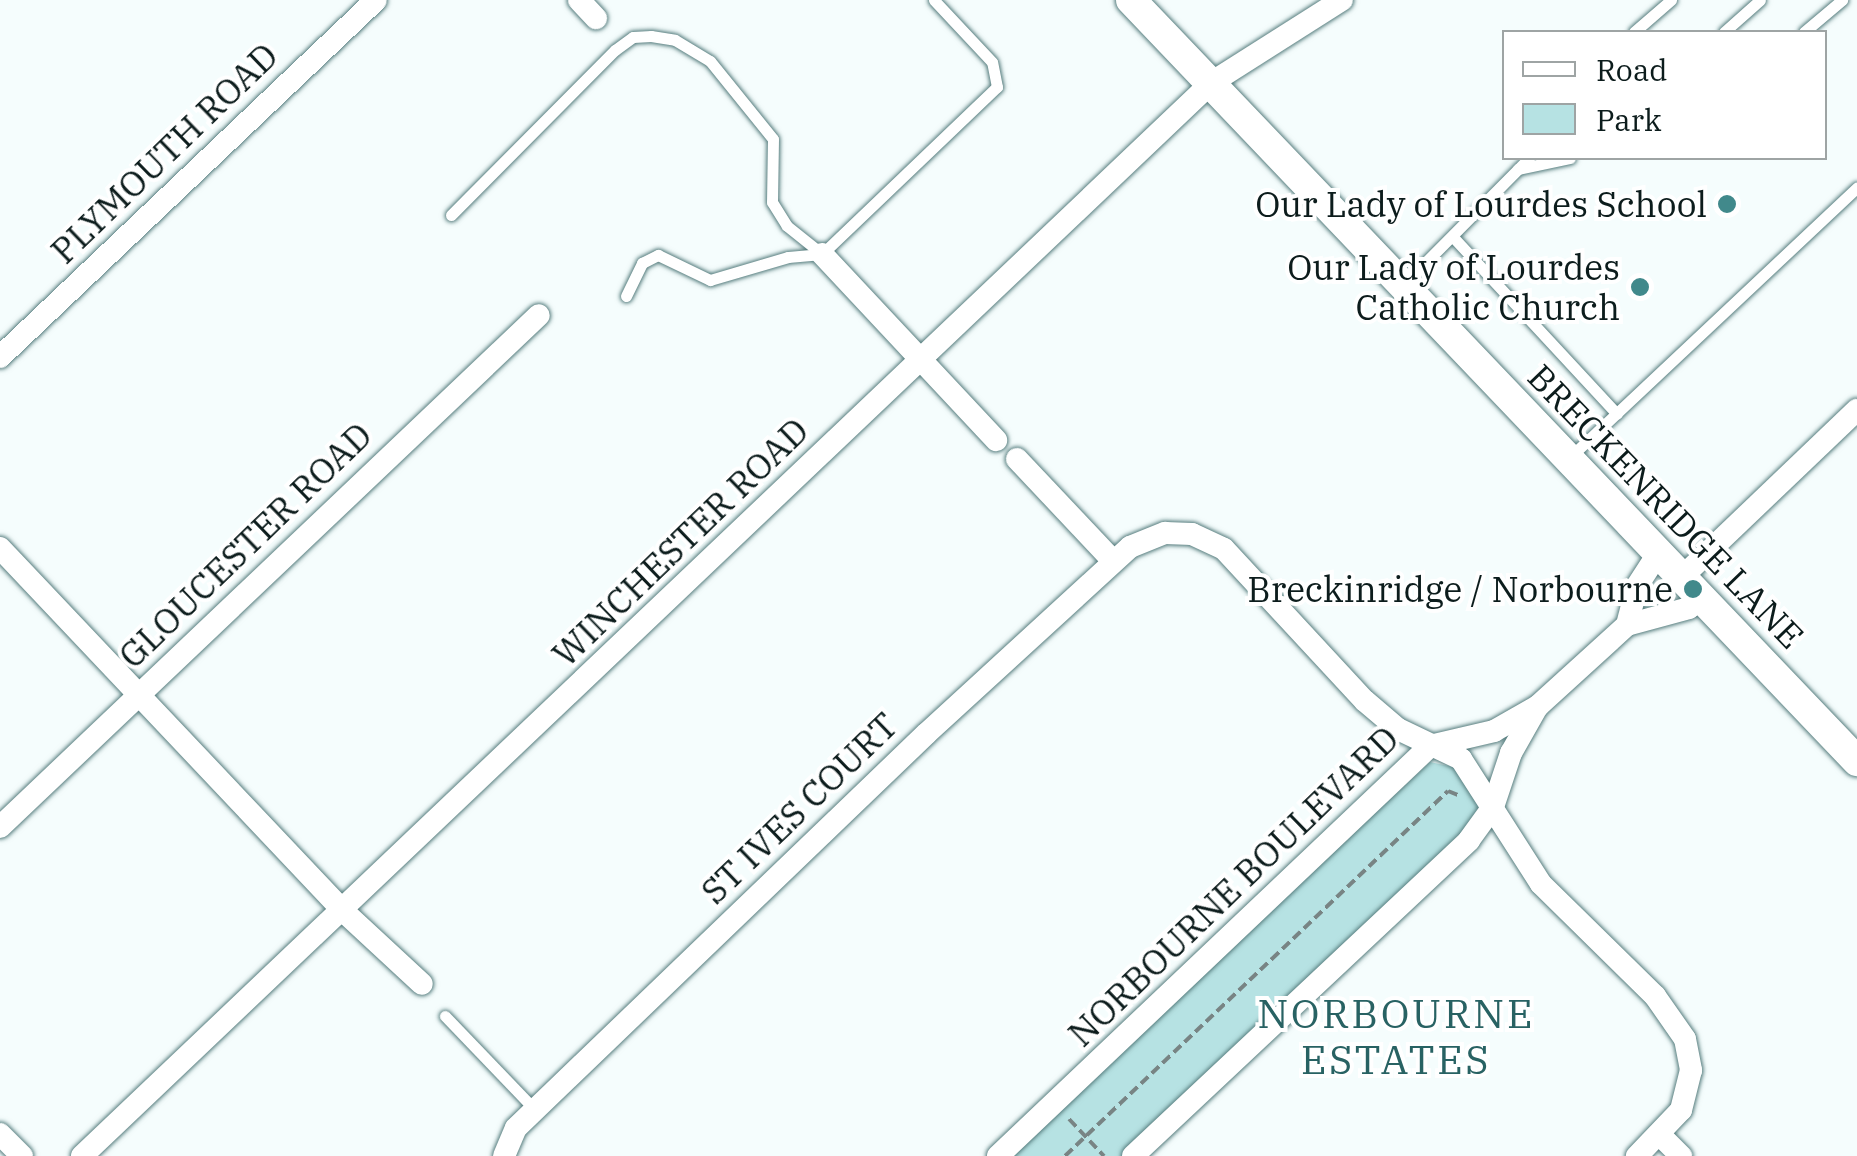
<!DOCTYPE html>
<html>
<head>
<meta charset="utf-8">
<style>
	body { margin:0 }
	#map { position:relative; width:1857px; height:1156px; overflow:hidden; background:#f5fdfd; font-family:"IBM Plex Serif",serif }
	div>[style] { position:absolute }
	.green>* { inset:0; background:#b6e2e3 }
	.path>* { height:4px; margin-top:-2px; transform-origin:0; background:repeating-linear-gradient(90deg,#788484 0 10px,transparent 0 15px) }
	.roads { filter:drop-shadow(0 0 2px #567d7e) drop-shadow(0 0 2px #567d7e) }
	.lane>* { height:11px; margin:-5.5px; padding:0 5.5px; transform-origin:5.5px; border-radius:5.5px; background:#fff }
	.street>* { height:22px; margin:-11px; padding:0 11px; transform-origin:11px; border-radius:11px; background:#fff }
	.secondary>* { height:30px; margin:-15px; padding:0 15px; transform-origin:15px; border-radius:15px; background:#fff }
	.dots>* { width:28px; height:28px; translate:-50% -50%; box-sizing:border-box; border:5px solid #fff; border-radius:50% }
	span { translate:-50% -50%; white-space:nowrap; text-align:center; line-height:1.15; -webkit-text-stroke:8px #fff; paint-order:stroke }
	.street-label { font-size:35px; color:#0c1c1c }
	.poi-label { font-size:35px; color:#0c1c1c }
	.right { translate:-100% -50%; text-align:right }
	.quarter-label { font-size:40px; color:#286263; letter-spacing:2.5px }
	.legend { position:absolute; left:1502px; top:30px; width:325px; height:130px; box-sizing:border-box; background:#fff; border:2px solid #9ea4a4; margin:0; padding:12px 18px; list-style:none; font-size:30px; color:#0c1c1c }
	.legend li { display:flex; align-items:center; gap:20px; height:50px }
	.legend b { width:50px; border:2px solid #9ea4a4 }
</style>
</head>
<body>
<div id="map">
	<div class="green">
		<div style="clip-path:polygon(1430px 762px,1458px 768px,1479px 806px,1472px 822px,1124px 1156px,1008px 1156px)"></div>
	</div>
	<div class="path">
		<div style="left:1069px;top:1119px;width:51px;rotate:46.6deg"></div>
		<div style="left:1065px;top:1156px;width:529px;rotate:-43.62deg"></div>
		<div style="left:1448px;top:791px;width:11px;rotate:22deg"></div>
	</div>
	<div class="roads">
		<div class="lane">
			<div style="left:1634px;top:32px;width:49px;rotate:-40.9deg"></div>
			<div style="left:1724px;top:32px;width:48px;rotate:-41.6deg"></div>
			<div style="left:1804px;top:32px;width:50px;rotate:-40.1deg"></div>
			<div style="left:1518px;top:169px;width:53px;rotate:-11.9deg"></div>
			<div style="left:451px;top:215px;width:233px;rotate:-45.2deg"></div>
			<div style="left:615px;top:50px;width:22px;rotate:-36deg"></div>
			<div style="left:633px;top:37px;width:18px;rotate:-3deg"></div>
			<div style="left:651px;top:36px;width:24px;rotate:9deg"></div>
			<div style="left:675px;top:40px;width:41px;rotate:31deg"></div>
			<div style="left:710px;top:61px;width:100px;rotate:51.1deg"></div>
			<div style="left:773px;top:139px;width:63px;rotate:90.9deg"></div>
			<div style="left:772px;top:202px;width:28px;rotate:58deg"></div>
			<div style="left:787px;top:226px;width:45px;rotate:38.7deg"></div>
			<div style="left:1453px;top:237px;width:241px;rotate:47.2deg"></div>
			<div style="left:1403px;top:285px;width:179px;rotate:-45.2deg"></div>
			<div style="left:626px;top:296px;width:37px;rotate:-64deg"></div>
			<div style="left:642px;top:263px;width:18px;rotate:-27deg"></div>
			<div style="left:658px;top:255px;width:58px;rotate:25.7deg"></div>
			<div style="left:710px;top:280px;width:81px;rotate:-16.4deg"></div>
			<div style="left:788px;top:257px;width:34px;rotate:-5deg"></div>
			<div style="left:822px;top:254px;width:242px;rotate:-43.7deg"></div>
			<div style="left:997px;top:87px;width:25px;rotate:-101deg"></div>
			<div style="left:992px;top:62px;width:85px;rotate:-133.1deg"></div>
			<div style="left:1569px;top:458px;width:395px;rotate:-43.2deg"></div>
			<div style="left:445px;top:1016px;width:130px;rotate:46.2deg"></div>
		</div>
		<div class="street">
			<div style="left:579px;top:0;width:25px;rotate:47deg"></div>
			<div style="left:822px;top:254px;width:255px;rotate:46.9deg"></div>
			<div style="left:0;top:357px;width:518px;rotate:-43.52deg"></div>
			<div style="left:1017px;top:459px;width:140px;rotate:46.7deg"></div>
			<div style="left:0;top:548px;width:497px;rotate:46.6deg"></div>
			<div style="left:341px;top:909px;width:110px;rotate:42.8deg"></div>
			<div style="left:1682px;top:577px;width:242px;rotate:-43.7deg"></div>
			<div style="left:1627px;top:625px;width:40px;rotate:-75.6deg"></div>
			<div style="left:1637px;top:586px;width:40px;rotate:-57.1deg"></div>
			<div style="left:0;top:827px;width:743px;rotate:-43.53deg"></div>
			<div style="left:0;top:1134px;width:31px;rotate:45deg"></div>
			<div style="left:1660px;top:1135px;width:30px;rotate:45deg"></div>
			<div style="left:82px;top:1156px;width:1558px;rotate:-43.54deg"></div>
			<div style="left:1211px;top:83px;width:155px;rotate:-32.4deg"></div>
			<div style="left:504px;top:1156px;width:30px;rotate:-67deg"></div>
			<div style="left:516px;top:1128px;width:569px;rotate:-43.86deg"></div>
			<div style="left:926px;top:734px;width:277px;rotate:-42.5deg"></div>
			<div style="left:1130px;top:547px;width:38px;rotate:-22deg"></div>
			<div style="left:1165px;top:533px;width:27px;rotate:2deg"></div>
			<div style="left:1192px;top:534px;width:35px;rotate:25deg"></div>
			<div style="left:1224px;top:549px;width:207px;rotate:47.2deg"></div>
			<div style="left:1365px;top:701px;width:43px;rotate:40.3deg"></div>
			<div style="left:1398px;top:729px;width:70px;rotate:25.5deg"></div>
			<div style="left:1461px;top:759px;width:148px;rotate:57.4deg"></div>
			<div style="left:1541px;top:884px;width:160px;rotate:44.5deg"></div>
			<div style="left:1655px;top:996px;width:52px;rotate:55.1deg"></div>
			<div style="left:1685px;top:1039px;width:32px;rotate:79deg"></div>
			<div style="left:1691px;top:1070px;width:41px;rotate:104deg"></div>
			<div style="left:1681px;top:1110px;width:64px;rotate:133.7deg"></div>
			<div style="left:998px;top:1156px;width:596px;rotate:-43.5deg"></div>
			<div style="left:1430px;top:746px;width:66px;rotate:-13.2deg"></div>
			<div style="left:1494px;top:731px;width:51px;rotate:-29.6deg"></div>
			<div style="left:1538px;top:706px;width:120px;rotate:-42.3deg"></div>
			<div style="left:1627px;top:625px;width:64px;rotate:-15.3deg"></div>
			<div style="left:1689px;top:608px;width:16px;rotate:-43deg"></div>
			<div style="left:1133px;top:1156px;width:461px;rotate:-43.2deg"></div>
			<div style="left:1469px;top:840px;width:41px;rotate:-54deg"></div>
			<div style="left:1493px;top:807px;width:57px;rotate:-71.6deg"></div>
			<div style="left:1511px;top:753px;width:51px;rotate:-60.4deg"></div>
		</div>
		<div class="secondary">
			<div style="left:1131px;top:0;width:1052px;rotate:46.35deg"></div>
		</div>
	</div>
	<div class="dots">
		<div style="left:1727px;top:204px;background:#41898b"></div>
		<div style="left:1640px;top:287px;background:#41898b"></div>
		<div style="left:1693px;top:589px;background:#41898b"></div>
	</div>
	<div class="street-label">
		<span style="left:164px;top:153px;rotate:-44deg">PLYMOUTH ROAD</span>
		<span style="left:1666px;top:506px;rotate:46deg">BRECKENRIDGE LANE</span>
		<span style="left:680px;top:542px;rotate:-44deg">WINCHESTER ROAD</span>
		<span style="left:245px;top:545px;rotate:-44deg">GLOUCESTER ROAD</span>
		<span style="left:799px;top:808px;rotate:-44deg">ST IVES COURT</span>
		<span style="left:1233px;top:886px;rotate:-44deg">NORBOURNE BOULEVARD</span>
	</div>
	<div class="poi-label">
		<span class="right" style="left:1707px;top:204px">Our Lady of Lourdes School</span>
		<span class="right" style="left:1620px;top:287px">Our Lady of Lourdes<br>Catholic Church</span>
		<span class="right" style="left:1673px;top:589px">Breckinridge / Norbourne</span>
	</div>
	<div class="quarter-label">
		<span style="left:1396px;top:1036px">NORBOURNE<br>ESTATES</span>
	</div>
	<ul class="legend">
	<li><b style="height:12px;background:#fff"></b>Road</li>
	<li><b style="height:28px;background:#b6e2e3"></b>Park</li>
	</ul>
</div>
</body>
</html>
